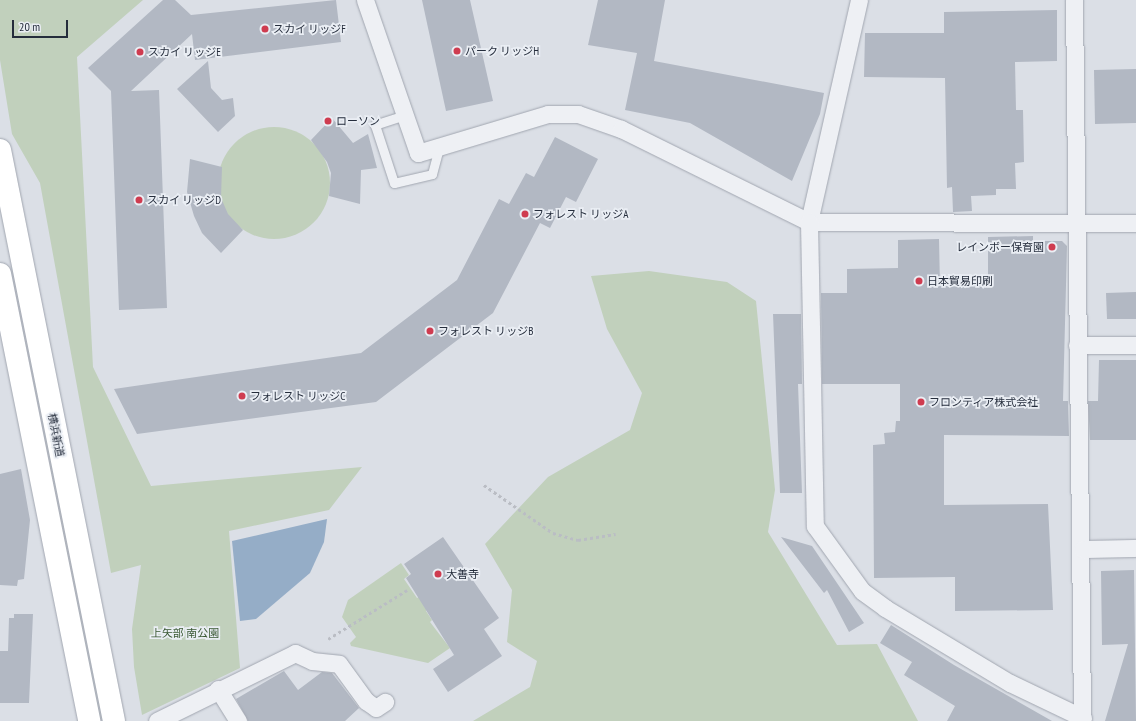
<!DOCTYPE html>
<html>
<head>
<meta charset="utf-8">
<style>
	body { margin:0 }
	#map { position:relative; width:1136px; height:721px; overflow:hidden; background:#dbdfe6; font-family:"PT Sans Narrow","Noto Sans JP",sans-serif }
	div>[style] { position:absolute }
	.green>* { inset:0; background:#c1d0bc }
	.round { border-radius:50% }
	.water>* { inset:0; background:#95adc7 }
	.building>* { inset:0; background:#b2b8c3 }
	.path>* { height:2.5px; margin-top:-1.25px; transform-origin:0; background:repeating-linear-gradient(90deg,#babdc4 0 3px,transparent 0 6px) }
	.roads { filter:drop-shadow(0 0 1px #a1a6b0) drop-shadow(0 0 1px #a1a6b0) }
	.lane>* { height:9px; margin:-4.5px; padding:0 4.5px; transform-origin:4.5px; border-radius:4.5px; background:#eef0f4 }
	.street>* { height:17px; margin:-8.5px; padding:0 8.5px; transform-origin:8.5px; border-radius:8.5px; background:#eef0f4 }
	.highway>* { height:22px; margin:-11px; padding:0 11px; transform-origin:11px; border-radius:11px; background:#fff }
	.dots>* { width:11px; height:11px; translate:-50% -50%; box-sizing:border-box; border:2px solid #eaeef4; border-radius:50% }
	span { translate:-50% -50%; white-space:nowrap; text-align:center; line-height:1.15; -webkit-text-stroke:3.5px #eaeef4; paint-order:stroke }
	.poi-label { font-size:11px; color:#252d3c }
	.left { translate:0 -50%; text-align:left }
	.right { translate:-100% -50%; text-align:right }
	.street-label { font-size:11px; color:#252d3c }
	.park-label { font-size:11px; color:#395832 }
	.scale { position:absolute; left:12px; top:20px; width:56px; height:18px; box-sizing:border-box; border:2px solid #252d3c; border-top:0; padding-left:5px; font-size:12px; line-height:14px; white-space:nowrap; color:#252d3c; -webkit-text-stroke:3px #eaeef4; paint-order:stroke }
</style>
</head>
<body>
<div id="map">
	<div class="green">
		<div style="clip-path:polygon(0 0,143px 0,77px 57px,93px 367px,151px 486px,362px 467px,329px 510px,229px 531px,240px 668px,142px 715px,134px 667px,132px 629px,141px 565px,111px 573px,40px 183px,12px 134px,0 60px)"></div>
		<div class="round" style="left:218px;top:127px;width:112px;height:112px"></div>
		<div style="clip-path:polygon(649px 271px,727px 282px,756px 301px,775px 490px,768px 532px,837px 645px,877px 644px,918px 721px,473px 721px,530px 687px,537px 661px,507px 642px,512px 590px,485px 544px,548px 477px,630px 430px,642px 393px,607px 329px,591px 276px)"></div>
		<div style="clip-path:polygon(401px 563px,409px 575px,404px 579px,417px 598px,422px 595px,430px 607px,426px 611px,432px 620px,430px 622px,450px 648px,428px 663px,351px 646px,350px 643px,356px 637px,342px 617px,348px 600px)"></div>
	</div>
	<div class="water">
		<div style="clip-path:polygon(327px 519px,324px 542px,310px 573px,256px 619px,240px 621px,232px 541px)"></div>
	</div>
	<div class="building">
		<div style="clip-path:polygon(163px 0,175px 0,191px 15px,336px 0,341px 42px,195px 60px,192px 34px,131px 91px,159px 90px,167px 308px,119px 310px,111px 91px,88px 68px)"></div>
		<div style="clip-path:polygon(422px 0,470px 0,493px 101px,446px 111px)"></div>
		<div style="clip-path:polygon(598px 0,665px 0,654px 61px,824px 93px,820px 114px,792px 181px,690px 123px,625px 110px,637px 53px,588px 45px)"></div>
		<div style="clip-path:polygon(1057px 10px,1057px 61px,1015px 62px,1016px 110px,1023px 110px,1024px 162px,1015px 163px,1016px 189px,996px 189px,996px 195px,971px 196px,972px 211px,953px 212px,952px 187px,947px 188px,945px 78px,864px 77px,865px 33px,944px 33px,944px 12px)"></div>
		<div style="clip-path:polygon(208px 61px,211px 88px,222px 100px,233px 98px,235px 116px,218px 132px,177px 89px)"></div>
		<div style="clip-path:polygon(1136px 69px,1136px 123px,1095px 124px,1094px 70px)"></div>
		<div style="clip-path:polygon(332px 118px,353px 143px,368px 134px,377px 168px,361px 170px,360px 204px,329px 196px,331px 173px,327px 162px,311px 140px)"></div>
		<div style="clip-path:polygon(555px 137px,598px 159px,576px 202px,566px 197px,550px 228px,540px 223px,493px 313px,376px 402px,137px 434px,114px 389px,361px 353px,457px 280px,499px 199px,509px 204px,526px 173px,534px 177px)"></div>
		<div style="clip-path:polygon(190px 159px,222px 167px,221px 198px,228px 214px,243px 230px,221px 253px,202px 233px,194px 216px,187px 192px)"></div>
		<div style="clip-path:polygon(1033px 236px,1033px 241px,1062px 241px,1067px 246px,1063px 401px,1068px 401px,1069px 436px,944px 435px,944px 505px,1048px 504px,1053px 610px,955px 611px,955px 577px,874px 578px,873px 445px,885px 444px,884px 433px,895px 432px,896px 421px,900px 421px,900px 384px,822px 384px,821px 293px,847px 293px,847px 269px,898px 268px,898px 240px,939px 239px,940px 286px,988px 285px,988px 237px)"></div>
		<div style="clip-path:polygon(1136px 292px,1136px 319px,1107px 319px,1106px 293px)"></div>
		<div style="clip-path:polygon(773px 314px,801px 314px,802px 384px,798px 384px,802px 493px,780px 493px)"></div>
		<div style="clip-path:polygon(1099px 360px,1136px 360px,1136px 440px,1090px 440px,1088px 401px,1098px 401px)"></div>
		<div style="clip-path:polygon(21px 469px,30px 520px,24px 579px,18px 580px,17px 586px,0 585px,0 474px)"></div>
		<div style="clip-path:polygon(443px 537px,499px 618px,484px 629px,502px 656px,448px 692px,433px 669px,454px 655px,406px 578px,411px 574px,404px 564px)"></div>
		<div style="clip-path:polygon(781px 537px,812px 546px,864px 623px,849px 632px,827px 590px,824px 593px)"></div>
		<div style="clip-path:polygon(1134px 570px,1136px 721px,1105px 721px,1128px 644px,1102px 645px,1101px 571px)"></div>
		<div style="clip-path:polygon(14px 614px,33px 614px,29px 703px,0 703px,0 651px,8px 651px,9px 618px,14px 618px)"></div>
		<div style="clip-path:polygon(891px 625px,954px 665px,1052px 721px,947px 721px,955px 706px,904px 675px,912px 662px,880px 643px)"></div>
		<div style="clip-path:polygon(284px 671px,298px 690px,322px 672px,332px 673px,359px 708px,345px 721px,248px 721px,236px 699px)"></div>
	</div>
	<div class="path">
		<div style="left:484px;top:485px;width:84px;rotate:34.8deg"></div>
		<div style="left:553px;top:533px;width:26px;rotate:16deg"></div>
		<div style="left:578px;top:540px;width:38px;rotate:-9deg"></div>
		<div style="left:328px;top:639px;width:93px;rotate:-31.8deg"></div>
	</div>
	<div class="roads">
		<div class="lane">
			<div style="left:405px;top:115px;width:32px;rotate:162deg"></div>
			<div style="left:375px;top:125px;width:61px;rotate:71.9deg"></div>
			<div style="left:394px;top:183px;width:39px;rotate:-13deg"></div>
			<div style="left:432px;top:174px;width:28px;rotate:-75deg"></div>
		</div>
		<div class="street">
			<div style="left:365px;top:0;width:162px;rotate:70.9deg"></div>
			<div style="left:418px;top:153px;width:136px;rotate:-16.7deg"></div>
			<div style="left:548px;top:114px;width:30px"></div>
			<div style="left:578px;top:114px;width:46px;rotate:19.2deg"></div>
			<div style="left:621px;top:129px;width:210px;rotate:26.3deg"></div>
			<div style="left:809px;top:222px;width:327px;rotate:0.2deg"></div>
			<div style="left:859px;top:0;width:228px;rotate:102.7deg"></div>
			<div style="left:809px;top:222px;width:304px;rotate:88.9deg"></div>
			<div style="left:815px;top:526px;width:80px;rotate:54.1deg"></div>
			<div style="left:862px;top:591px;width:29px;rotate:36deg"></div>
			<div style="left:885px;top:608px;width:146px;rotate:31deg"></div>
			<div style="left:1010px;top:683px;width:81px;rotate:25.6deg"></div>
			<div style="left:1074px;top:0;width:721px;rotate:89.36deg"></div>
			<div style="left:1077px;top:345px;width:59px"></div>
			<div style="left:1083px;top:549px;width:53px;rotate:-1.1deg"></div>
			<div style="left:218px;top:689px;width:38px;rotate:58deg"></div>
			<div style="left:157px;top:721px;width:154px;rotate:-26.2deg"></div>
			<div style="left:295px;top:653px;width:19px;rotate:25deg"></div>
			<div style="left:312px;top:661px;width:27px;rotate:6deg"></div>
			<div style="left:339px;top:664px;width:46px;rotate:53.9deg"></div>
			<div style="left:366px;top:701px;width:12px;rotate:35deg"></div>
			<div style="left:376px;top:708px;width:11px;rotate:-34deg"></div>
		</div>
		<div class="highway">
			<div style="left:0;top:150px;width:582px;rotate:78.71deg"></div>
			<div style="left:0;top:274px;width:456px;rotate:78.7deg"></div>
		</div>
	</div>
	<div class="dots">
		<div style="left:265px;top:29px;background:#cf3c50"></div>
		<div style="left:457px;top:51px;background:#cf3c50"></div>
		<div style="left:140px;top:52px;background:#cf3c50"></div>
		<div style="left:328px;top:121px;background:#cf3c50"></div>
		<div style="left:139px;top:200px;background:#cf3c50"></div>
		<div style="left:525px;top:214px;background:#cf3c50"></div>
		<div style="left:1052px;top:247px;background:#cf3c50"></div>
		<div style="left:919px;top:281px;background:#cf3c50"></div>
		<div style="left:430px;top:331px;background:#cf3c50"></div>
		<div style="left:242px;top:396px;background:#cf3c50"></div>
		<div style="left:921px;top:402px;background:#cf3c50"></div>
		<div style="left:438px;top:574px;background:#cf3c50"></div>
	</div>
	<div class="poi-label">
		<span class="left" style="left:273px;top:29px">スカイ リッジF</span>
		<span class="left" style="left:465px;top:51px">パーク リッジH</span>
		<span class="left" style="left:148px;top:52px">スカイ リッジE</span>
		<span class="left" style="left:336px;top:121px">ローソン</span>
		<span class="left" style="left:147px;top:200px">スカイ リッジD</span>
		<span class="left" style="left:533px;top:214px">フォレスト リッジA</span>
		<span class="right" style="left:1044px;top:247px">レインボー保育園</span>
		<span class="left" style="left:927px;top:281px">日本貿易印刷</span>
		<span class="left" style="left:438px;top:331px">フォレスト リッジB</span>
		<span class="left" style="left:250px;top:396px">フォレスト リッジC</span>
		<span class="left" style="left:929px;top:402px">フロンティア株式会社</span>
		<span class="left" style="left:446px;top:574px">大善寺</span>
	</div>
	<div class="street-label">
		<span style="left:56px;top:435px;rotate:79deg">横浜新道</span>
	</div>
	<div class="park-label">
		<span style="left:185px;top:633px">上矢部 南公園</span>
	</div>
	<div class="scale">20 m</div>
</div>
</body>
</html>
